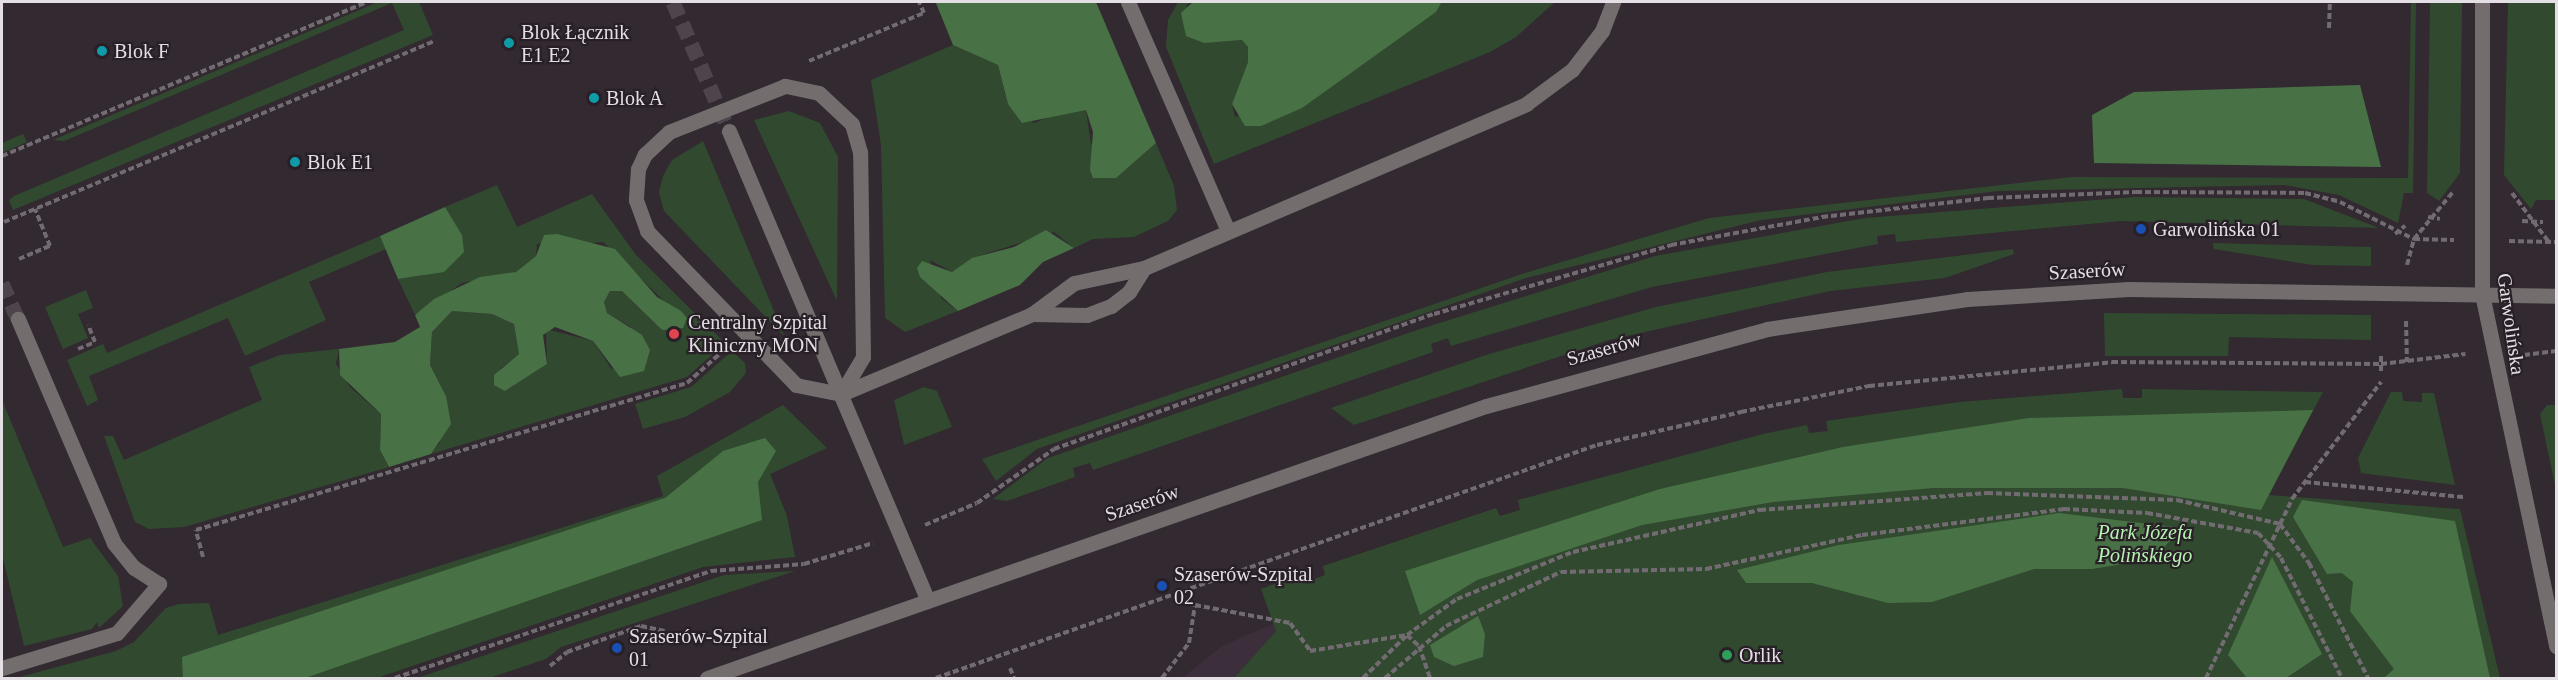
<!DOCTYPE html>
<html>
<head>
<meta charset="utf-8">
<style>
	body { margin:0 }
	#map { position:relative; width:2558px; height:680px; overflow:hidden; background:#322931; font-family:Georgia,serif }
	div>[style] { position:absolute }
	.commercial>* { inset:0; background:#3d2e3b }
	.green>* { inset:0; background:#314a2f }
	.forest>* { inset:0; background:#487246 }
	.minor-tunnel>* { height:15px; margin-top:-7.5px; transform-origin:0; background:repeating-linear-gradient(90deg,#4d444c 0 15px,transparent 0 23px) }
	.path>* { height:4px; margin-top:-2px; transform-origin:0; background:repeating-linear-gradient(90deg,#736b72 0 6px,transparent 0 9px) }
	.minor>* { height:15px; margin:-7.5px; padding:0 7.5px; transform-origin:7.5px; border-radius:7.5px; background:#736d6d }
	.dots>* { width:16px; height:16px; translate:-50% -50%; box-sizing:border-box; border:3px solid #281f27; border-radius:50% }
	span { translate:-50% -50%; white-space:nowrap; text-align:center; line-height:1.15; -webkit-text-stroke:4.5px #281f27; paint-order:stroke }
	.poi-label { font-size:20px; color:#e4dfe4 }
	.left { translate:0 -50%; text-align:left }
	.street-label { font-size:20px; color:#e4dfe4 }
	.park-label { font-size:20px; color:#b4f4b0; font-style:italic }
	.frame { position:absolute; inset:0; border:3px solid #e4dfe4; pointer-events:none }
</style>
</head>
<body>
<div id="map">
	<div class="commercial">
		<div style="clip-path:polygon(1274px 623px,1276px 631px,1234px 678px,1182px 678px,1222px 646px)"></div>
	</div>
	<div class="green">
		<div style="clip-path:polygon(378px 2px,419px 2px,433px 35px,13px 210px,9px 200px,14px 196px,404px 30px,392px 3px,64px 141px,53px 140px)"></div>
		<div style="clip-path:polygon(1178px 2px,1193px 2px,1186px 5px,1211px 42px,1242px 40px,1248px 47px,1248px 62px,1232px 104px,1235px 117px,1337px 81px,1436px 12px,1440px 2px,1555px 2px,1516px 37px,1490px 52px,1214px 164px,1166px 47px,1168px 20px)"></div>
		<div style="clip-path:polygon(2411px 2px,2416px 2px,2413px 193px,2404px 193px,2398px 223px,2339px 195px,2285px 185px,1998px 191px,1761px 220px,1526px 278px,1037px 449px,996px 481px,982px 459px,1525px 273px,1709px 218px,2072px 177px,2408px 178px)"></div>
		<div style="clip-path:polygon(2430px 2px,2462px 2px,2460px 173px,2439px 201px,2427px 193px)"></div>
		<div style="clip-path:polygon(2508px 2px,2556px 2px,2556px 209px,2555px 200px,2536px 200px,2531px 209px,2504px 175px)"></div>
		<div style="clip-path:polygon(953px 45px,998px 65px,1008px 104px,1034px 123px,1066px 110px,1086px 110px,1091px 144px,1116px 178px,1156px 143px,1174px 186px,1177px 210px,1168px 221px,1134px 237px,1093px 239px,1074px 248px,1054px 232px,982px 255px,952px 272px,930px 260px,941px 298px,958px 311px,905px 332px,885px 318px,881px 145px,871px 80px)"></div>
		<div style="clip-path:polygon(789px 111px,820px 123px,838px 157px,837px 301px,754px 120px)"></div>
		<div style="clip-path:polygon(23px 134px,27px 142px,2px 153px,2px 143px)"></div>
		<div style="clip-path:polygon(703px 141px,784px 335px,783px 335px,664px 211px,659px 192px,663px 176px,672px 160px)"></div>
		<div style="clip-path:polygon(497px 185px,517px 227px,592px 194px,636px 255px,725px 343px,687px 377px,431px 454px,440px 442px,446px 396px,430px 365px,432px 332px,452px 311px,492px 314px,514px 324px,519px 354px,500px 369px,505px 391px,547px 364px,546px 329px,593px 341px,612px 370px,631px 327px,607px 313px,604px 302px,610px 291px,622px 291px,662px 330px,666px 303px,603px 242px,581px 244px,566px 237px,537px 244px,536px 256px,516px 272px,462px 283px,415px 315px,398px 279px,425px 275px,462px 235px,445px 207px)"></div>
		<div style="clip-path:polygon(2134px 197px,2304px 199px,2379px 228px,2121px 221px,1896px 242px,1895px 234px,1877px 236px,1878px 244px,1652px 287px,1451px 346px,1448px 338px,1431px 344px,1433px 352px,1093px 470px,1090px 463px,1073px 468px,1075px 477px,1007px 501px,993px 499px,1048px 458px,1417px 330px,1655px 256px,1865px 218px)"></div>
		<div style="clip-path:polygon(380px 236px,386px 249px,309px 282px,326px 320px,245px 356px,228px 318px,89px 376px,98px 400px,87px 406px,67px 360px,103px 344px,107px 353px)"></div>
		<div style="clip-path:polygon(2213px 243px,2371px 247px,2371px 266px,2313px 265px,2214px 249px)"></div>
		<div style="clip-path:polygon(2013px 249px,2014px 254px,1945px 278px,1830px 291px,1609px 340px,1354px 425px,1331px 408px,1489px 354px,1656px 307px,1827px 272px)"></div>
		<div style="clip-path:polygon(86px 290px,93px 308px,78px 314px,88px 338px,63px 349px,45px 307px)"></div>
		<div style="clip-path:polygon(2104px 313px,2371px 315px,2371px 340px,2229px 337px,2228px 356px,2105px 356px)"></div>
		<div style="clip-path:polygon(339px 349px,336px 364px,350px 387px,381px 414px,380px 450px,389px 467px,184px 527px,149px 529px,135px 522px,104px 436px,113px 436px,124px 460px,262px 400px,249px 367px,280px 355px)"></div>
		<div style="clip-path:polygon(732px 351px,745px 363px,746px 373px,730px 392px,685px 417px,643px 429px,635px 404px,691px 387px)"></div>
		<div style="clip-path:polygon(924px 387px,937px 391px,952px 427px,904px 445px,894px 400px)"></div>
		<div style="clip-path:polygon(2122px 389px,2123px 398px,2142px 398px,2142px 389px,2323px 392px,2269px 495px,2460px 509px,2500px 678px,1234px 678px,1276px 631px,1261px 589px,1305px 573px,1309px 581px,1325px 575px,1323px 566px,1496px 508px,1500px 516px,1520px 510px,1518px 500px,1763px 434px,1807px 425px,1809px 433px,1828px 431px,1826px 421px,1960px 402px)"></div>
		<div style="clip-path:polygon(2391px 392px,2402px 392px,2403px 401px,2422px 402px,2422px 393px,2434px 393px,2455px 485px,2361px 473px,2358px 458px)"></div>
		<div style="clip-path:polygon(2px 400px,63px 547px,90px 538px,118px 576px,123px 606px,99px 628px,97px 622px,92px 629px,24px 646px,2px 554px)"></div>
		<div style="clip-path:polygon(783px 405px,827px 448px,770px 474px,787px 516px,795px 557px,703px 567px,377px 678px,16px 678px,116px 651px,134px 642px,166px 608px,179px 604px,209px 603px,218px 635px,663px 496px,657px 476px)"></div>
		<div style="clip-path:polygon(2547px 405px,2556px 405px,2556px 490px,2540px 414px)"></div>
		<div style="clip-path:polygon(795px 571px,561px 647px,546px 659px,489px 678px,417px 678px,724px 575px)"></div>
	</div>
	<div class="forest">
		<div style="clip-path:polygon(1096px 2px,1156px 143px,1116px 178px,1093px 178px,1090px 170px,1093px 132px,1086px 110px,1022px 123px,1008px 104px,998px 65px,953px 45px,936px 3px)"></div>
		<div style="clip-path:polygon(1193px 2px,1440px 2px,1441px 3px,1436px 12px,1302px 108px,1261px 126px,1245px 126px,1232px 104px,1248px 62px,1248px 47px,1242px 40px,1204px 43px,1186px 36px,1181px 13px)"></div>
		<div style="clip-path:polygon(2360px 85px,2381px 167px,2094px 163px,2092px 115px,2134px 92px)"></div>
		<div style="clip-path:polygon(445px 207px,462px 235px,464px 252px,444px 272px,398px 279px,380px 236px)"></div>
		<div style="clip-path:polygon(1046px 230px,1074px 248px,1043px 262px,1020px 285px,958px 311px,920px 277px,917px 268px,922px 261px,952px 272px,972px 258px,1014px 247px)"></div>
		<div style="clip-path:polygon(557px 234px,615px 249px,657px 297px,681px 311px,687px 318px,683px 328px,662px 330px,622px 291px,610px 291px,604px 302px,607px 313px,642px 335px,650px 350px,644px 371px,620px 377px,593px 341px,555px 327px,543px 335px,547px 364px,505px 391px,494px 385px,494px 375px,519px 354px,514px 324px,492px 314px,452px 311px,432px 332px,430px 365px,446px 396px,451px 424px,431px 454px,389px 467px,380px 450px,381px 414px,340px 375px,339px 349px,395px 342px,420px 327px,415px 315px,434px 299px,480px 277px,516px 272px,536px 256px,544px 235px)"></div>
		<div style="clip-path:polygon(2313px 410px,2261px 510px,2123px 488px,1933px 488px,1773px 502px,1642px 525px,1477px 580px,1420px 615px,1405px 571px,1660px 489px,1843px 447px,2029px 418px)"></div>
		<div style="clip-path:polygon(765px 438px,776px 451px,758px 482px,762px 520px,305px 678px,183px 678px,182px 657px,665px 498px,723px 451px)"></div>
		<div style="clip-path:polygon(2302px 500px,2455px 521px,2490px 678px,2384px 678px,2394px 669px,2350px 611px,2353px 582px,2342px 573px,2327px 574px,2293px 517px)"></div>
		<div style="clip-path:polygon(2059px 513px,2182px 528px,2153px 559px,2092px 569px,2034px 569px,1932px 602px,1888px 603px,1812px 583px,1746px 583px,1737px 570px,1839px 545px)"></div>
		<div style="clip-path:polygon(2272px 557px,2322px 654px,2286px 678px,2247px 678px,2228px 655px)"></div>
		<div style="clip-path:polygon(1478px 616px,1485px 634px,1483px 657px,1454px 666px,1434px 657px,1430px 645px)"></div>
	</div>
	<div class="minor-tunnel">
		<div style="left:673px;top:2px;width:141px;rotate:66.5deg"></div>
		<div style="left:2px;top:283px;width:39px;rotate:66deg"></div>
	</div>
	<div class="path">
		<div style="left:2329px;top:28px;width:26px;rotate:-88deg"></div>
		<div style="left:809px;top:61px;width:125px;rotate:-22.7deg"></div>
		<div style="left:924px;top:13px;width:12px;rotate:-114deg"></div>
		<div style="left:2px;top:156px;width:395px;rotate:-22.9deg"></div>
		<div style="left:2512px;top:193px;width:60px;rotate:53.1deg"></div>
		<div style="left:2428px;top:217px;width:12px;rotate:9deg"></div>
		<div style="left:2522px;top:221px;width:21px;rotate:3deg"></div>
		<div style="left:4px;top:222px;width:467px;rotate:-22.8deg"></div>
		<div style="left:2395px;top:234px;width:13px;rotate:-39deg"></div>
		<div style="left:2509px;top:241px;width:47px;rotate:1.2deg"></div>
		<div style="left:19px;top:259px;width:34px;rotate:-23deg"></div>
		<div style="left:50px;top:246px;width:40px;rotate:-112deg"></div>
		<div style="left:2407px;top:265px;width:27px;rotate:-75deg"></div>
		<div style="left:2414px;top:239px;width:61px;rotate:-50.3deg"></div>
		<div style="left:2406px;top:321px;width:41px;rotate:88.6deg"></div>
		<div style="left:78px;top:349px;width:18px;rotate:-22deg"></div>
		<div style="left:95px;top:342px;width:18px;rotate:-112deg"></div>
		<div style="left:2524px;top:355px;width:32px;rotate:-7deg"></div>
		<div style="left:2381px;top:371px;width:16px;rotate:-90deg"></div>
		<div style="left:2305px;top:482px;width:161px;rotate:5.4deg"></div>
		<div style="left:925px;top:525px;width:56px;rotate:-22.9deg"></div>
		<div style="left:977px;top:503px;width:94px;rotate:-35deg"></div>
		<div style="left:1054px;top:449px;width:403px;rotate:-19.6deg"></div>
		<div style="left:1434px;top:314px;width:247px;rotate:-16.2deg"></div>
		<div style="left:1671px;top:245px;width:154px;rotate:-10.5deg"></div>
		<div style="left:1822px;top:217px;width:167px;rotate:-6.5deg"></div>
		<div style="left:1988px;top:198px;width:148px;rotate:-2.3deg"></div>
		<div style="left:2136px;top:192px;width:169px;rotate:0.3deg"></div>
		<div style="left:2305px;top:193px;width:36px;rotate:14deg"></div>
		<div style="left:2340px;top:202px;width:83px;rotate:26.6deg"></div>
		<div style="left:2414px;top:239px;width:40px;rotate:1.4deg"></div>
		<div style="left:203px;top:557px;width:28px;rotate:-105deg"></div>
		<div style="left:196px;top:530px;width:513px;rotate:-16.67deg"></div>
		<div style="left:687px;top:383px;width:50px;rotate:-41.7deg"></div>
		<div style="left:550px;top:666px;width:22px;rotate:-39deg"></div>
		<div style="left:567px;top:652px;width:78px;rotate:-19.4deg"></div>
		<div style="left:641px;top:626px;width:24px;rotate:12deg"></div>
		<div style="left:1010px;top:668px;width:11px;rotate:68deg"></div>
		<div style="left:395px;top:678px;width:334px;rotate:-18.7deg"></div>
		<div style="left:711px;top:571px;width:93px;rotate:-4.3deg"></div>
		<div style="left:804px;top:564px;width:72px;rotate:-16.9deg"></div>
		<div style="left:936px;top:678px;width:701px;rotate:-19.42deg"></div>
		<div style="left:1597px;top:445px;width:148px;rotate:-12.9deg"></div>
		<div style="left:1741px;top:412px;width:131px;rotate:-11.5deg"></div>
		<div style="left:1869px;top:386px;width:244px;rotate:-5.6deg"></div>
		<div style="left:2112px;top:362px;width:269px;rotate:0.4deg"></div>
		<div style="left:2381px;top:364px;width:85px;rotate:-6.8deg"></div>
		<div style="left:1162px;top:678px;width:44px;rotate:-52.4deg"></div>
		<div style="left:1189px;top:643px;width:38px;rotate:-81deg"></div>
		<div style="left:1195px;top:605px;width:97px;rotate:10.7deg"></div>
		<div style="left:1290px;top:623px;width:34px;rotate:54deg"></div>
		<div style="left:1310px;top:651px;width:98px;rotate:-9.4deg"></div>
		<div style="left:1407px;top:635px;width:16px;rotate:43deg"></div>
		<div style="left:1419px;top:646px;width:34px;rotate:71deg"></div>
		<div style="left:1363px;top:678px;width:62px;rotate:-44.3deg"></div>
		<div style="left:1407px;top:635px;width:62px;rotate:-35.8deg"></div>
		<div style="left:1457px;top:599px;width:125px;rotate:-22.1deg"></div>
		<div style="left:1573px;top:552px;width:192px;rotate:-12.7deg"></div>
		<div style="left:1760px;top:510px;width:228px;rotate:-4.3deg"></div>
		<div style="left:1987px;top:493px;width:190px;rotate:2.1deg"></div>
		<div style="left:2177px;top:500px;width:106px;rotate:13.1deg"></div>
		<div style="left:2280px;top:524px;width:49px;rotate:53.4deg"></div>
		<div style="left:2309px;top:563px;width:129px;rotate:62.8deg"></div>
		<div style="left:1385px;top:678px;width:80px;rotate:-40.4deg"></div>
		<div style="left:1446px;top:626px;width:127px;rotate:-25.2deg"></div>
		<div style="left:1561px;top:572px;width:145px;rotate:-1.2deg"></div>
		<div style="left:1706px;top:569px;width:160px;rotate:-12.3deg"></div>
		<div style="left:1862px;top:535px;width:204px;rotate:-7.3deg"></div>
		<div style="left:2064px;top:509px;width:83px;rotate:2.8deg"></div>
		<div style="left:2147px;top:513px;width:113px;rotate:10.2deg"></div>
		<div style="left:2258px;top:533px;width:34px;rotate:47deg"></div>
		<div style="left:2281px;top:558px;width:135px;rotate:63.1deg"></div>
		<div style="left:2206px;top:678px;width:199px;rotate:-64.3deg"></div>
		<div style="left:2292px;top:499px;width:147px;rotate:-52.7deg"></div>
	</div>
	<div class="minor">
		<div style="left:1128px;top:2px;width:250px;rotate:66.4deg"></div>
		<div style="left:2482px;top:2px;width:292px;rotate:90deg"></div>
		<div style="left:2482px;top:294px;width:360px;rotate:78.1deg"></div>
		<div style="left:729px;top:131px;width:510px;rotate:67.05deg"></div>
		<div style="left:1032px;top:314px;width:55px;rotate:1deg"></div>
		<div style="left:1087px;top:315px;width:26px;rotate:-21deg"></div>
		<div style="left:1111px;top:306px;width:23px;rotate:-38deg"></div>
		<div style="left:1129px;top:292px;width:28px;rotate:-58deg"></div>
		<div style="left:841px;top:394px;width:43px;rotate:-59.3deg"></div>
		<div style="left:863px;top:357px;width:205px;rotate:-90.8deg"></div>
		<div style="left:860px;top:152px;width:29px;rotate:-106deg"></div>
		<div style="left:852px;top:124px;width:45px;rotate:-136.8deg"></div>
		<div style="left:819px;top:93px;width:35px;rotate:-168deg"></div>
		<div style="left:785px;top:86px;width:125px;rotate:158.4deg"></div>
		<div style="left:669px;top:132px;width:33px;rotate:137deg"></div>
		<div style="left:645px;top:154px;width:17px;rotate:115deg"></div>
		<div style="left:638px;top:169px;width:31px;rotate:94deg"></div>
		<div style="left:636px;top:200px;width:33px;rotate:70deg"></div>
		<div style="left:647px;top:231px;width:214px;rotate:45.9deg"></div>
		<div style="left:796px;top:385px;width:46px;rotate:11.3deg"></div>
		<div style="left:841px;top:394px;width:207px;rotate:-22.7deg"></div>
		<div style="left:1032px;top:314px;width:52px;rotate:-36.4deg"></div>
		<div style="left:1074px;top:283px;width:72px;rotate:-12.1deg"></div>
		<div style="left:1144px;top:268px;width:416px;rotate:-23.2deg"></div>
		<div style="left:1526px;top:104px;width:57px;rotate:-36.5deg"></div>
		<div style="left:1572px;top:70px;width:49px;rotate:-52.4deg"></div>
		<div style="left:1602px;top:31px;width:31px;rotate:-69deg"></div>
		<div style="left:2px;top:668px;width:120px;rotate:-16.9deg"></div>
		<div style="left:117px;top:633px;width:65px;rotate:-49.4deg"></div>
		<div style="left:159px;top:584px;width:30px;rotate:-147deg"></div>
		<div style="left:134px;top:568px;width:32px;rotate:-129deg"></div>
		<div style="left:114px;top:543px;width:244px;rotate:-113.2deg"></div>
		<div style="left:707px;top:678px;width:825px;rotate:-19.25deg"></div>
		<div style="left:1486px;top:406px;width:291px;rotate:-15.3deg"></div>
		<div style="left:1767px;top:329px;width:202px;rotate:-8.5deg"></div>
		<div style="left:1967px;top:299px;width:162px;rotate:-3.5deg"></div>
		<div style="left:2129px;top:289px;width:427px;rotate:0.9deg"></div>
	</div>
	<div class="dots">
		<div style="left:509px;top:43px;background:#0f9aa8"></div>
		<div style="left:102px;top:51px;background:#0f9aa8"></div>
		<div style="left:594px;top:98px;background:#0f9aa8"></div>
		<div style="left:295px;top:162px;background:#0f9aa8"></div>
		<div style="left:2141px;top:229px;background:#1a4fb4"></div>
		<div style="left:674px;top:334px;background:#e0444e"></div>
		<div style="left:1162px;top:586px;background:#1a4fb4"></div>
		<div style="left:617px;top:648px;background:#1a4fb4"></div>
		<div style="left:1727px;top:655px;background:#2e9e5b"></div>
	</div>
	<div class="poi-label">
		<span class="left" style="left:521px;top:44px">Blok Łącznik<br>E1 E2</span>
		<span class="left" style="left:114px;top:51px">Blok F</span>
		<span class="left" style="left:606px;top:98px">Blok A</span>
		<span class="left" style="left:307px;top:162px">Blok E1</span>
		<span class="left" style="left:2153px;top:229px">Garwolińska 01</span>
		<span class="left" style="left:688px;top:334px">Centralny Szpital<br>Kliniczny MON</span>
		<span class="left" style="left:1174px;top:586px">Szaserów-Szpital<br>02</span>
		<span class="left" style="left:629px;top:648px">Szaserów-Szpital<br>01</span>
		<span class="left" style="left:1739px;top:655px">Orlik</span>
	</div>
	<div class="street-label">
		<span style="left:2087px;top:271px;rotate:-3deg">Szaserów</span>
		<span style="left:2511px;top:324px;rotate:82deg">Garwolińska</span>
		<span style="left:1604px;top:349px;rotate:-16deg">Szaserów</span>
		<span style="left:1142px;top:503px;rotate:-19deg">Szaserów</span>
	</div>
	<div class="park-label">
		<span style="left:2145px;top:544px">Park Józefa<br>Polińskiego</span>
	</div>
	<div class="frame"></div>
</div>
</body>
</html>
